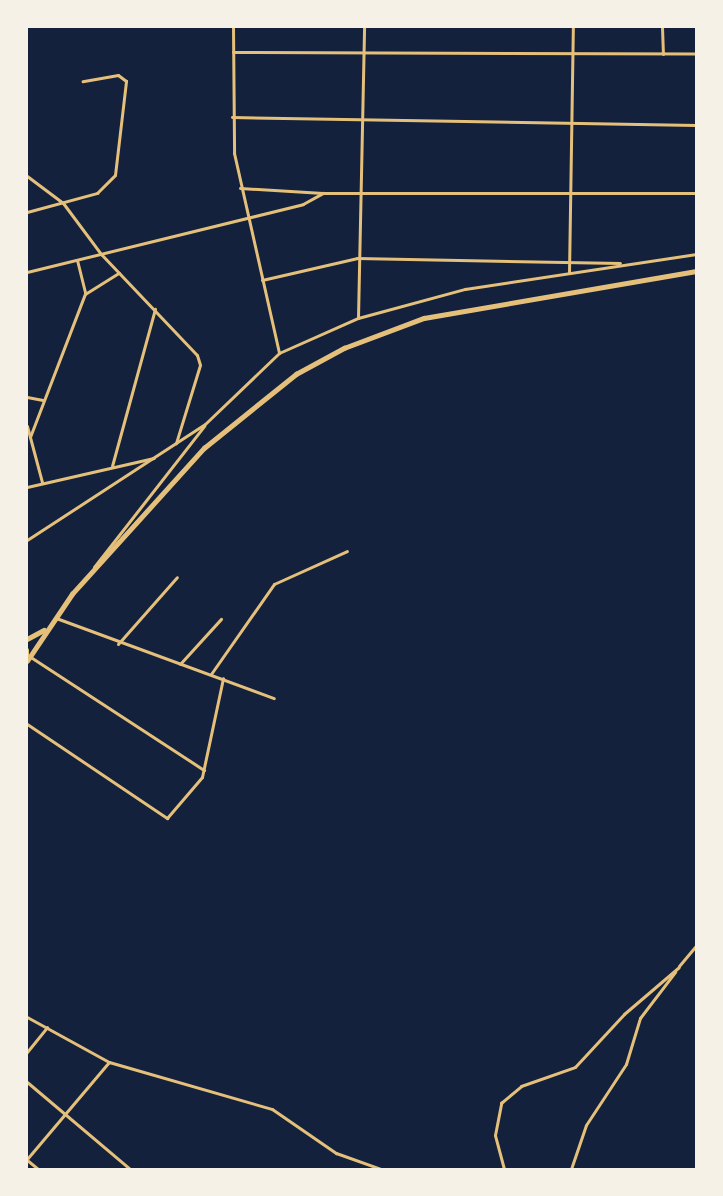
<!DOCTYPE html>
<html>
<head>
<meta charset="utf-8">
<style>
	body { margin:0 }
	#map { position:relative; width:723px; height:1196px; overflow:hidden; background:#14213d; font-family:"Noto Sans",sans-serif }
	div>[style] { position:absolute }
	.minor>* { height:3px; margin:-1.5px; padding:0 1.5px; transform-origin:1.5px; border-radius:1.5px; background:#e5c07b }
	.tertiary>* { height:4px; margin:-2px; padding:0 2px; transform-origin:2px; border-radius:2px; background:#e5c07b }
	.primary>* { height:4.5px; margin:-2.25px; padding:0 2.25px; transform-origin:2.25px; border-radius:2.25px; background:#e5c07b }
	span { translate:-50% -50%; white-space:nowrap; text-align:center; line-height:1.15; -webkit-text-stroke:6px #f6f1e7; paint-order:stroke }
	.frame { position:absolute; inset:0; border:28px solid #f6f1e7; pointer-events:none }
</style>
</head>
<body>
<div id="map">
	<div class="minor">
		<div style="left:233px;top:27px;width:126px;rotate:89.5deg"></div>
		<div style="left:234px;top:153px;width:205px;rotate:77.3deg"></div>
		<div style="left:662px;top:27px;width:27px;rotate:88deg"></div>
		<div style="left:233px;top:52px;width:463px;rotate:0.2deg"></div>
		<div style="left:232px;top:117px;width:464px;rotate:1deg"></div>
		<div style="left:27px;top:176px;width:45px;rotate:36.9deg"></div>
		<div style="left:63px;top:203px;width:64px;rotate:53.3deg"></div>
		<div style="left:101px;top:254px;width:139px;rotate:46.5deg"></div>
		<div style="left:197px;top:355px;width:10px;rotate:73deg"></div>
		<div style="left:200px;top:365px;width:82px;rotate:107.1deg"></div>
		<div style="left:240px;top:188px;width:83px;rotate:3.4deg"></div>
		<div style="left:27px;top:212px;width:73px;rotate:-15.2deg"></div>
		<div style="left:97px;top:193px;width:25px;rotate:-45deg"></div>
		<div style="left:115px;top:175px;width:95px;rotate:-83.3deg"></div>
		<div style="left:126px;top:81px;width:10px;rotate:-143deg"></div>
		<div style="left:118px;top:75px;width:36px;rotate:170deg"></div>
		<div style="left:77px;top:260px;width:34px;rotate:76deg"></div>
		<div style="left:27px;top:272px;width:284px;rotate:-13.8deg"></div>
		<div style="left:303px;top:204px;width:23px;rotate:-29deg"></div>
		<div style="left:323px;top:193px;width:373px"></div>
		<div style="left:569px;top:273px;width:246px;rotate:-89.1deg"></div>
		<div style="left:262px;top:280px;width:98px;rotate:-13deg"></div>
		<div style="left:357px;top:258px;width:263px;rotate:1.1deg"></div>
		<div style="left:358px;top:318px;width:291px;rotate:-88.8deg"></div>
		<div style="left:27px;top:397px;width:16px;rotate:11deg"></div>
		<div style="left:27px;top:426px;width:58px;rotate:75deg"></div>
		<div style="left:30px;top:437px;width:153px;rotate:-69deg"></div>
		<div style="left:85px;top:294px;width:40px;rotate:-32deg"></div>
		<div style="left:112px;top:466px;width:163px;rotate:-74.7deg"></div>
		<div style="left:27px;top:487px;width:130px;rotate:-12.9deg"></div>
		<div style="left:27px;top:540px;width:212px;rotate:-33.1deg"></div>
		<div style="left:205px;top:424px;width:103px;rotate:-43.8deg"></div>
		<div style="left:279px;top:353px;width:86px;rotate:-23.9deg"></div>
		<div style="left:358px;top:318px;width:111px;rotate:-15.2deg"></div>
		<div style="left:465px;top:289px;width:234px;rotate:-8.6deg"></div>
		<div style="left:94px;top:567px;width:179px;rotate:-52deg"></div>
		<div style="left:56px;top:618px;width:232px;rotate:20.2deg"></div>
		<div style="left:118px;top:644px;width:89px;rotate:-48.6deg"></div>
		<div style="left:29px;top:656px;width:209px;rotate:33.1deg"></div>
		<div style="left:180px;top:664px;width:61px;rotate:-47.7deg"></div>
		<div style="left:211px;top:674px;width:110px;rotate:-55deg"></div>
		<div style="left:274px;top:584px;width:80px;rotate:-24.3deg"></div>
		<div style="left:27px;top:724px;width:169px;rotate:33.9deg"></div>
		<div style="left:167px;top:818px;width:54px;rotate:-49.5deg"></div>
		<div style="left:202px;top:777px;width:101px;rotate:-78deg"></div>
		<div style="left:679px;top:966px;width:26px;rotate:-50deg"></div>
		<div style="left:27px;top:1017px;width:94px;rotate:28.8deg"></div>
		<div style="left:109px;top:1062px;width:170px;rotate:16.1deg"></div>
		<div style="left:272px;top:1109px;width:78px;rotate:34.5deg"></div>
		<div style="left:336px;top:1153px;width:48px;rotate:19.6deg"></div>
		<div style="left:27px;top:1052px;width:32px;rotate:-51deg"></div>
		<div style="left:27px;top:1082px;width:135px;rotate:40.2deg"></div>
		<div style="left:27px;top:1159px;width:127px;rotate:-49.8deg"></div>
		<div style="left:27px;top:1160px;width:14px;rotate:39deg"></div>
		<div style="left:504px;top:1169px;width:35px;rotate:-105deg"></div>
		<div style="left:495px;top:1135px;width:33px;rotate:-79deg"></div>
		<div style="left:501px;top:1103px;width:26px;rotate:-40deg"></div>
		<div style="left:521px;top:1086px;width:57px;rotate:-19.4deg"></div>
		<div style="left:575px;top:1067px;width:72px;rotate:-47.2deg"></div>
		<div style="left:624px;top:1014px;width:72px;rotate:-40.5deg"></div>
		<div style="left:571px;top:1169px;width:46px;rotate:-71.2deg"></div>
		<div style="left:586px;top:1125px;width:73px;rotate:-56.7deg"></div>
		<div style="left:626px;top:1064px;width:48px;rotate:-73.1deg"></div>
		<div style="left:640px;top:1018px;width:58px;rotate:-52.7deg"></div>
	</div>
	<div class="tertiary">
		<div style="left:27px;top:650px;width:6px;rotate:90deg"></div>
	</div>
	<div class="primary">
		<div style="left:27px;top:639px;width:19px;rotate:-28deg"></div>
		<div style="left:27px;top:661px;width:81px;rotate:-56.1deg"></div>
		<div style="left:72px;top:594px;width:197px;rotate:-47.9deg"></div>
		<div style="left:204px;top:448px;width:118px;rotate:-38.8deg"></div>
		<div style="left:296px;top:374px;width:55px;rotate:-28.4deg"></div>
		<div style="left:344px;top:348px;width:85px;rotate:-20.6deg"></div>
		<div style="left:424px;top:318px;width:276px;rotate:-9.8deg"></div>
	</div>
	<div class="frame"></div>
</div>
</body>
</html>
